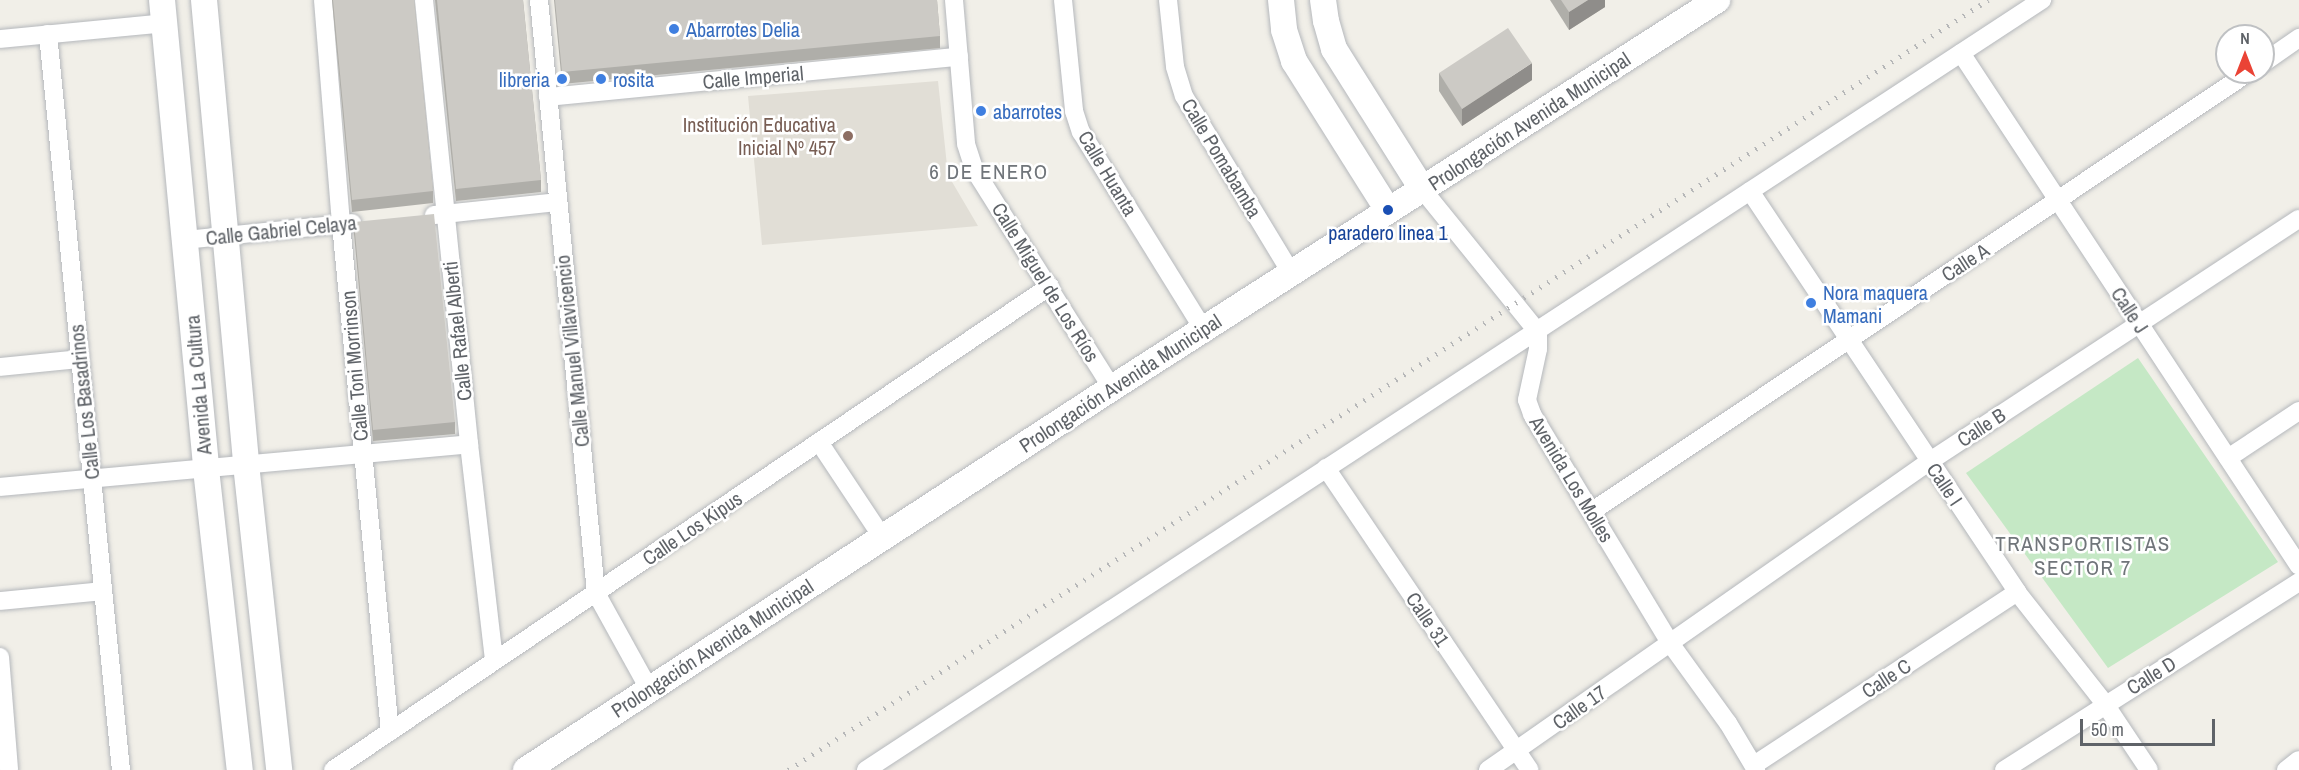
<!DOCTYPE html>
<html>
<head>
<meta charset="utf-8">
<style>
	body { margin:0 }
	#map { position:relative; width:2299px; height:770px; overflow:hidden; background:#f1efe8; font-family:"Archivo Narrow",sans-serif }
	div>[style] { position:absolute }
	.education>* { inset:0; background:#e1ded6 }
	.green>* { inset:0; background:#c5e8c5 }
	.roads { filter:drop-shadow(0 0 2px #b5b8bc) drop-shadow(0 0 2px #b5b8bc) }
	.street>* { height:18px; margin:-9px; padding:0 9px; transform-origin:9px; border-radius:9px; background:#fff }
	.secondary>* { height:26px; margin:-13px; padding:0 13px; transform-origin:13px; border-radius:13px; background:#fff }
	.rail>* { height:4.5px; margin-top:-2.25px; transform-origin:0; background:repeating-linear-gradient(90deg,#b6b7b8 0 1.5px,transparent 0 9.5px) }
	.wall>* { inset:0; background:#afaea9 }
	.shaded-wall>* { inset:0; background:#8f8d8a }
	.building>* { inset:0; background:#cccac5 }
	.dots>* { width:16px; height:16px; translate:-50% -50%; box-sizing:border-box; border:3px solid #fff; border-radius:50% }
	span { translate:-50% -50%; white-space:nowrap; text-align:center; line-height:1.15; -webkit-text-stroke:5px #fff; paint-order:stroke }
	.shop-label { font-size:20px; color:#366cbe }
	.left { translate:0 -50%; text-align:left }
	.right { translate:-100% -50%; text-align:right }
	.street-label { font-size:20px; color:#5f6368 }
	.education-label { font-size:20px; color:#785e54 }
	.transit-label { font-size:20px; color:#164399 }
	.neighbourhood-label { font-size:21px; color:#70757a; letter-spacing:1.5px }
	.north { position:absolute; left:2215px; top:24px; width:60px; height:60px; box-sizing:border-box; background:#fff; border:2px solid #bfc1c3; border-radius:50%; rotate:0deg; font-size:16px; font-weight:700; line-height:24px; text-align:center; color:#5f6368 }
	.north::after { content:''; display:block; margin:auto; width:21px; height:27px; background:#ea4335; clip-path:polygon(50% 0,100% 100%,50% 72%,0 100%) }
	.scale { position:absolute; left:2080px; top:719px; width:135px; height:27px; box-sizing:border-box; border:3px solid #5f6368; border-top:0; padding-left:8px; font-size:18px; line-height:21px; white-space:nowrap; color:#5f6368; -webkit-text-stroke:4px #fff; paint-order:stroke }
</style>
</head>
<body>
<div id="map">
	<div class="education">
		<div style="clip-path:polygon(938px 81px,948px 175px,978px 226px,762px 245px,748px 96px)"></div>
	</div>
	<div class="green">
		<div style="clip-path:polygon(2138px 358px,2278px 562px,2108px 668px,1966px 473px)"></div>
	</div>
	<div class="roads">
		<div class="street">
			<div style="left:323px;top:0;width:225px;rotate:85.4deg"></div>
			<div style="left:341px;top:224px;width:510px;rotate:84.49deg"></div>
			<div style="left:424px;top:0;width:446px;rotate:84.2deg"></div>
			<div style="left:469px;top:444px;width:218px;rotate:83.4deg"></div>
			<div style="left:539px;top:0;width:596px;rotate:84.51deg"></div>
			<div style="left:596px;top:593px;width:110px;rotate:61.1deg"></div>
			<div style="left:954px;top:0;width:144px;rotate:85.2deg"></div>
			<div style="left:966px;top:144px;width:26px;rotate:72deg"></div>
			<div style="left:974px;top:169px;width:259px;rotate:57.8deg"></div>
			<div style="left:1063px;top:0;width:112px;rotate:84.3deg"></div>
			<div style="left:1074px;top:111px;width:22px;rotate:72deg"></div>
			<div style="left:1081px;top:132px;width:232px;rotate:58.2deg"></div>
			<div style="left:1168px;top:0;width:67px;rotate:84deg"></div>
			<div style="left:1175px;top:67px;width:30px;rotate:73deg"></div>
			<div style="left:1184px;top:96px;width:207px;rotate:58.8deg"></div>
			<div style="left:48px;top:34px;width:740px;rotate:84.34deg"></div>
			<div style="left:0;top:39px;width:166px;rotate:-5.5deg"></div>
			<div style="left:1961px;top:53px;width:614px;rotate:56.62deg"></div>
			<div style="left:2263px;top:63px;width:44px;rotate:-34.8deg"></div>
			<div style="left:548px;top:97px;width:413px;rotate:-5.6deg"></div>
			<div style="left:1422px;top:189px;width:184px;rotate:51deg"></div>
			<div style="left:1538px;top:332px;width:17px;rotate:90deg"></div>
			<div style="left:1538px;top:349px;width:52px;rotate:102.2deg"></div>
			<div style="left:1527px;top:400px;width:15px;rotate:70deg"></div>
			<div style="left:1532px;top:414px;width:267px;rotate:58.9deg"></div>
			<div style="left:1670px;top:643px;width:99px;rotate:54.1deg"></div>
			<div style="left:1728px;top:723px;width:55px;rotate:59.2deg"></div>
			<div style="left:1750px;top:191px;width:482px;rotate:56.3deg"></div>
			<div style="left:2017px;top:592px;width:142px;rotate:51.8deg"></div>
			<div style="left:2105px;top:704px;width:79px;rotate:56.3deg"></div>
			<div style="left:434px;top:215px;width:124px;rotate:-6deg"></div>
			<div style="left:185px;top:240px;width:168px;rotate:-5.8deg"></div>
			<div style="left:0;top:367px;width:80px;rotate:-5.7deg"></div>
			<div style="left:819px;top:442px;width:114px;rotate:56.4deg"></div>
			<div style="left:2228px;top:458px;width:85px;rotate:-33.5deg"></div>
			<div style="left:1326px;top:468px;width:364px;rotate:56deg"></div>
			<div style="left:0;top:487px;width:471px;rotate:-5.2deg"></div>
			<div style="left:1591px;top:512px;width:792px;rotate:-33.77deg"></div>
			<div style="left:0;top:601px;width:103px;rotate:-5.5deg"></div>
			<div style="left:0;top:657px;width:113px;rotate:85.4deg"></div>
			<div style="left:1754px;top:765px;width:315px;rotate:-33.3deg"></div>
			<div style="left:333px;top:770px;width:865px;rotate:-34.02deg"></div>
			<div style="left:866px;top:770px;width:1406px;rotate:-33.22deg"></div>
			<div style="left:1488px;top:770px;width:539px;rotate:-34.96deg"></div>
			<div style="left:1930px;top:461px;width:441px;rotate:-33.3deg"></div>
			<div style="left:2004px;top:770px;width:350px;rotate:-32.5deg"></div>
			<div style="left:2286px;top:770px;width:16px;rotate:-38deg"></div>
		</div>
		<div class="secondary">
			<div style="left:162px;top:0;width:471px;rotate:84.6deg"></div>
			<div style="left:206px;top:469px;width:303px;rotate:83.6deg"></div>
			<div style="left:204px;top:0;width:466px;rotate:84.8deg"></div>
			<div style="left:246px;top:464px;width:308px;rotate:83.8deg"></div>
			<div style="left:1281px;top:0;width:30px;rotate:84deg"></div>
			<div style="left:1284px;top:30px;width:33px;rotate:72deg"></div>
			<div style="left:1294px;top:61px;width:176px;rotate:57.8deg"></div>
			<div style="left:1323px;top:0;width:21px;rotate:82deg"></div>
			<div style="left:1326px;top:21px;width:29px;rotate:74deg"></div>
			<div style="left:1334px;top:49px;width:165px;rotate:57.8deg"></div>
			<div style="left:526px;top:770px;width:700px;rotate:-33.1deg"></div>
			<div style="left:1112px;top:388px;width:719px;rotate:-32.67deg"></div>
		</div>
	</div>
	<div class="rail">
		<div style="left:788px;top:770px;width:1426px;rotate:-32.69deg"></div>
	</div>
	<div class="wall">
		<div style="clip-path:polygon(332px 0,414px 0,433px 191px,433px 203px,352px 212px)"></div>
		<div style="clip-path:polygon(435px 0,523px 0,541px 180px,541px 192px,456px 201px)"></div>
		<div style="clip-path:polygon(554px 0,937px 0,940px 36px,940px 48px,562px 84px)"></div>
		<div style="clip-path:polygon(1550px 0,1605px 0,1605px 7px,1569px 30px)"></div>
		<div style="clip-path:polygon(1439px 73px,1532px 80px,1462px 126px,1439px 91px)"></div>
		<div style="clip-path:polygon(354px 222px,455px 422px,455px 434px,373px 441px,354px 234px)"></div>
	</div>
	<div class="shaded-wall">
		<div style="clip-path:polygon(1588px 0,1605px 0,1605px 7px,1569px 30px,1569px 12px)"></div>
		<div style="clip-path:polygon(1532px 63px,1532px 80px,1462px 126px,1462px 109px)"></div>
	</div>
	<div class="building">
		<div style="clip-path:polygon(333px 0,414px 0,433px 191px,352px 200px)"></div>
		<div style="clip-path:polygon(437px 0,523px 0,541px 180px,456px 189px)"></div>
		<div style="clip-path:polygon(555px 0,937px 0,940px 36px,562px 72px)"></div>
		<div style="clip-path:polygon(1561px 0,1588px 0,1569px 12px)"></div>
		<div style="clip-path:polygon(1508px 28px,1532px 63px,1462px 109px,1439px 73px)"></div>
		<div style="clip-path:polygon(434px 214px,455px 422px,373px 430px,354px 222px)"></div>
	</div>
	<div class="dots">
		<div style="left:674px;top:29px;background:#3f7fe0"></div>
		<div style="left:562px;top:79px;background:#3f7fe0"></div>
		<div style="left:601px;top:79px;background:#3f7fe0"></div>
		<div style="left:981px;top:111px;background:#3f7fe0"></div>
		<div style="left:848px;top:136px;background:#8d6e63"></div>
		<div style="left:1388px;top:210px;background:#1a4fb4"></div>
		<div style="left:1811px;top:303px;background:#3f7fe0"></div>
	</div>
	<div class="shop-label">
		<span class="left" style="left:686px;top:29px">Abarrotes Delia</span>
		<span class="right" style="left:550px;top:79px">libreria</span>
		<span class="left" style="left:613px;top:79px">rosita</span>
		<span class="left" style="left:993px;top:111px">abarrotes</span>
		<span class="left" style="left:1823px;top:304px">Nora maquera<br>Mamani</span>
	</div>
	<div class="street-label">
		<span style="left:753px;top:77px;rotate:-5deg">Calle Imperial</span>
		<span style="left:1529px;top:121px;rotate:-33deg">Prolongación Avenida Municipal</span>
		<span style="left:1222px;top:158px;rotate:59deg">Calle Pomabamba</span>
		<span style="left:1108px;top:173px;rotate:59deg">Calle Huanta</span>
		<span style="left:281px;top:230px;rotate:-6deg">Calle Gabriel Celaya</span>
		<span style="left:1965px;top:262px;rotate:-33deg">Calle A</span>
		<span style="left:1046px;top:282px;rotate:58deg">Calle Miguel de Los Ríos</span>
		<span style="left:2130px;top:310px;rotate:57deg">Calle J</span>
		<span style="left:457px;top:331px;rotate:-96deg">Calle Rafael Alberti</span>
		<span style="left:572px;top:351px;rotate:-96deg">Calle Manuel Villavicencio</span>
		<span style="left:354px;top:366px;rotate:-95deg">Calle Toni Morrinson</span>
		<span style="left:1120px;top:383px;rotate:-33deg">Prolongación Avenida Municipal</span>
		<span style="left:198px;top:385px;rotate:-95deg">Avenida La Cultura</span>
		<span style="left:84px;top:402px;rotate:-96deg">Calle Los Basadrinos</span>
		<span style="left:1981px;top:427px;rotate:-33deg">Calle B</span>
		<span style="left:1572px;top:479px;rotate:59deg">Avenida Los Molles</span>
		<span style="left:1945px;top:484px;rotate:56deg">Calle I</span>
		<span style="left:692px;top:528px;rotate:-34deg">Calle Los Kipus</span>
		<span style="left:1428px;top:619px;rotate:56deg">Calle 31</span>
		<span style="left:712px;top:648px;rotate:-33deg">Prolongación Avenida Municipal</span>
		<span style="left:2151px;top:675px;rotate:-32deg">Calle D</span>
		<span style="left:1886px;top:678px;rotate:-33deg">Calle C</span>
		<span style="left:1579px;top:707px;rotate:-35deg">Calle 17</span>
	</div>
	<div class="education-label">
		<span class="right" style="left:836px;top:136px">Institución Educativa<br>Inicial Nº 457</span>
	</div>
	<div class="transit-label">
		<span style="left:1388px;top:232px">paradero linea 1</span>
	</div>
	<div class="neighbourhood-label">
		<span style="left:989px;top:172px">6 DE ENERO</span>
		<span style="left:2083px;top:556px">TRANSPORTISTAS<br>SECTOR 7</span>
	</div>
	<div class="north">N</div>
	<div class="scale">50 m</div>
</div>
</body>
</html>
